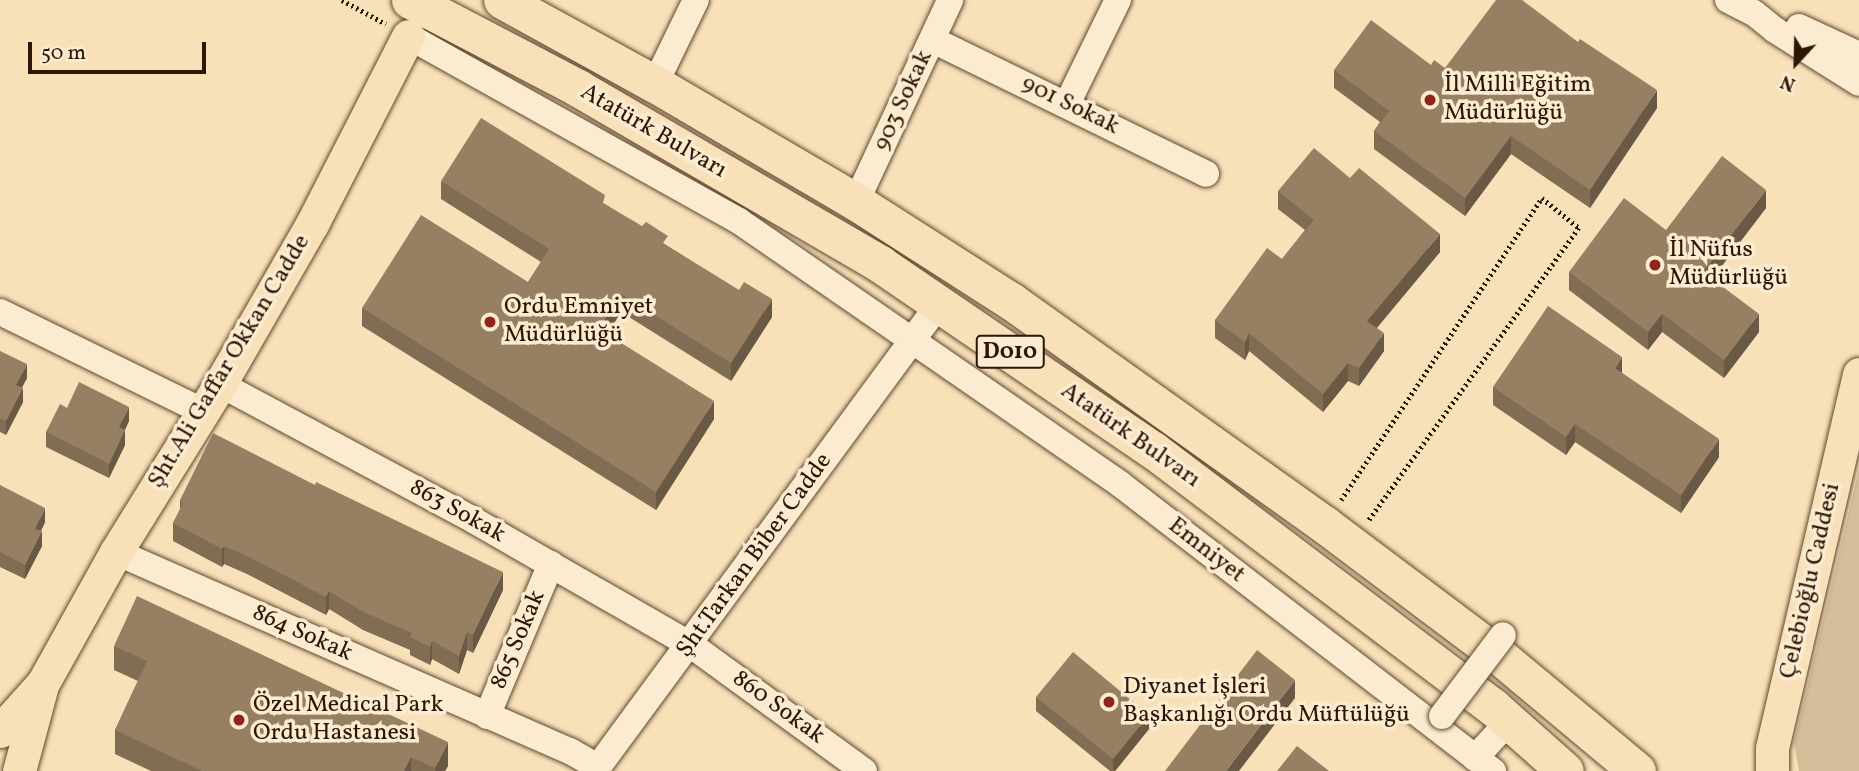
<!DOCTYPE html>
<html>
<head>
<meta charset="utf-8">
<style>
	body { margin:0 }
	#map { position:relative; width:1859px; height:771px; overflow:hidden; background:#f8e0b8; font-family:Vollkorn,serif }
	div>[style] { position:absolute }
	.green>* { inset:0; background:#d5be9a }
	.path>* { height:4.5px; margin-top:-2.25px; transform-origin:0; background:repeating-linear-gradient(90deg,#2c1605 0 2px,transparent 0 5.5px) }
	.roads { filter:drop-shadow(0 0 2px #5f4832) drop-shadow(0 0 2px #5f4832) }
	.minor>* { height:26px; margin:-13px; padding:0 13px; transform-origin:13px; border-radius:13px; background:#faebd1 }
	.major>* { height:33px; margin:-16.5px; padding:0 16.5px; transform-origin:16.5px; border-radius:16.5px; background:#f8e0b8 }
	.highway>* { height:37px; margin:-18.5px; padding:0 18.5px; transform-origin:18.5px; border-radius:18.5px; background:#f8e0b8 }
	.bridges { filter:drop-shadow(0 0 2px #5f4832) drop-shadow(0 0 2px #5f4832) }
	.minor-bridge>* { height:26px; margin:-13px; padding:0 13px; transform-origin:13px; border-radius:13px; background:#faebd1 }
	.wall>* { inset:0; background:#816d54 }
	.shaded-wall>* { inset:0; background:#695945 }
	.building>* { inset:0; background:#967f62 }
	.dots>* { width:19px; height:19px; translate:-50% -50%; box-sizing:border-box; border:4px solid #faebd1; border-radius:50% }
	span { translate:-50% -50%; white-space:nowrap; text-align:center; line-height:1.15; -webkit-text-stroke:7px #faebd1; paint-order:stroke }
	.shield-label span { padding:2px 5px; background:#faebd1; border:2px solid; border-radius:5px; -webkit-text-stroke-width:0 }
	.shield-label { font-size:23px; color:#2c1605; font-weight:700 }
	.poi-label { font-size:24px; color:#2c1605 }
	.left { translate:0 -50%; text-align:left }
	.street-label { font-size:24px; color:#2c1605 }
	.north { position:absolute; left:1761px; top:28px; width:70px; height:70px; -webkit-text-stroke:5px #faebd1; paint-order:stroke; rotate:202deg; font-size:19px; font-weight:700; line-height:28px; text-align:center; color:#2c1605 }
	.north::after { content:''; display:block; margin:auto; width:24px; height:32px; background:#2c1605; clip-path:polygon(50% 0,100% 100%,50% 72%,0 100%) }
	.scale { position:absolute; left:28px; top:42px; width:178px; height:32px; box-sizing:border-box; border:4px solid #2c1605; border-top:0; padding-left:9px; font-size:21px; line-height:24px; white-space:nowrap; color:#2c1605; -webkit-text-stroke:5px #faebd1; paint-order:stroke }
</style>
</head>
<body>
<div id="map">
	<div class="green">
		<div style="clip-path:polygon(1859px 469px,1859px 771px,1799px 771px,1794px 743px)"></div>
	</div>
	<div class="path">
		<div style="left:342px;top:0;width:50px;rotate:28.6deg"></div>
		<div style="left:1341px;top:500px;width:363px;rotate:-56.4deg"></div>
		<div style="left:1542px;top:198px;width:48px;rotate:39deg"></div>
		<div style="left:1579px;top:228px;width:362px;rotate:125.7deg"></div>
	</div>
	<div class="roads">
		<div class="minor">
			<div style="left:1728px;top:0;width:29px;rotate:27deg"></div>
			<div style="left:1754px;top:13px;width:27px;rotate:39deg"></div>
			<div style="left:1775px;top:30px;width:99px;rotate:32.2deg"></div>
			<div style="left:1799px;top:27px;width:66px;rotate:25deg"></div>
			<div style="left:408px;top:36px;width:379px;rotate:29.2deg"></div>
			<div style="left:739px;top:221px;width:463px;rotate:34.6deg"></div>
			<div style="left:1120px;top:484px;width:471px;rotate:37.6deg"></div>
			<div style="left:933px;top:40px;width:304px;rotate:26.1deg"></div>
			<div style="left:655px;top:84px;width:93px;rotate:-64deg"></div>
			<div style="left:1067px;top:104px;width:116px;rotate:-63.9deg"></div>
			<div style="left:856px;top:202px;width:223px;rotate:-65deg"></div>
			<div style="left:0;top:312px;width:225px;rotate:26.1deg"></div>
			<div style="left:220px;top:384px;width:289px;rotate:28.2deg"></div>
			<div style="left:475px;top:521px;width:249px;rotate:29.9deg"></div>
			<div style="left:691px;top:645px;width:214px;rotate:36.1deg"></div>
			<div style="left:116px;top:552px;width:496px;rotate:23.7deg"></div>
			<div style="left:570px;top:751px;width:32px;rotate:30deg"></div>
			<div style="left:487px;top:716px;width:165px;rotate:-67.2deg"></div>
			<div style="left:1475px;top:758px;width:50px;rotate:-47.4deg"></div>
			<div style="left:595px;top:771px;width:580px;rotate:-53.62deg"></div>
		</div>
		<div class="major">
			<div style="left:0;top:731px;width:64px;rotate:-48.1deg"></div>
			<div style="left:43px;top:683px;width:150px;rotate:-60.9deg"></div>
			<div style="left:116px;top:552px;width:198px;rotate:-58.2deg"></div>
			<div style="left:220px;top:384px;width:185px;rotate:-60.1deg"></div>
			<div style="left:312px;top:224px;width:211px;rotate:-62.9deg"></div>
			<div style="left:19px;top:771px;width:85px;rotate:-75deg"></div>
			<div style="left:1772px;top:771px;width:23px;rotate:-90deg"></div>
			<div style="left:1772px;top:748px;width:384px;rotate:-76.9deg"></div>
		</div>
		<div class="highway">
			<div style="left:410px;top:0;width:190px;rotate:27.6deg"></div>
			<div style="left:578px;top:88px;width:350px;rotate:30.2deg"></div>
			<div style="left:880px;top:264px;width:330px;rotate:34.3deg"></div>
			<div style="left:1153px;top:450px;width:426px;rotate:37.1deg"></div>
			<div style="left:1493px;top:707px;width:96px;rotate:41.6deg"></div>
			<div style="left:502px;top:0;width:175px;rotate:28.8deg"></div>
			<div style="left:655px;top:84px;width:233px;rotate:30.4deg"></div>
			<div style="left:856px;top:202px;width:184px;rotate:32.6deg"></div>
			<div style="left:1011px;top:301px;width:386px;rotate:35.5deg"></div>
			<div style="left:1325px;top:525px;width:216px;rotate:36.9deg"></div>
			<div style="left:1498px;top:655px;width:181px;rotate:39.8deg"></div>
		</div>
	</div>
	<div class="bridges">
		<div class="minor-bridge">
			<div style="left:1442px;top:716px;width:101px;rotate:-53deg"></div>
		</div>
	</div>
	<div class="wall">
		<div style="clip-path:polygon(1431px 65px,1445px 68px,1657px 108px,1590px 208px,1511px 154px,1465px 216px,1374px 149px,1374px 131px,1380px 122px,1334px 88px,1334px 70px)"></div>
		<div style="clip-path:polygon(441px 181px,605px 204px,772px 317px,731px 381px,621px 312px,607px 334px,714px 419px,656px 510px,362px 326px,362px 308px,528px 282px,541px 262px,441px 199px)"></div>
		<div style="clip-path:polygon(1278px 191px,1440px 252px,1377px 328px,1384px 351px,1359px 386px,1348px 381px,1323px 412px,1249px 351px,1245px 360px,1215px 338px,1215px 320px,1282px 259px,1305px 230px,1278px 209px)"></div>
		<div style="clip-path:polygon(1766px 208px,1712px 279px,1759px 332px,1724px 378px,1662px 332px,1648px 350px,1569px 290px,1569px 272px,1666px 230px)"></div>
		<div style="clip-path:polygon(0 351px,27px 378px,22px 387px,23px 402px,6px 435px,0 432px)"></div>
		<div style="clip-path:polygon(1622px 373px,1719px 457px,1681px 513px,1575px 442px,1566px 455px,1493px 405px,1493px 387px)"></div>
		<div style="clip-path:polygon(67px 408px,129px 421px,125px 430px,125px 445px,109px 478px,46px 447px,46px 432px)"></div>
		<div style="clip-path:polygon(0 485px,45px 522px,41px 531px,42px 546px,25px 579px,0 567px)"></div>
		<div style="clip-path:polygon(180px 500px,503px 590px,473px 653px,467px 650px,459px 674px,432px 659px,430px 665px,410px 655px,410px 650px,363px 630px,329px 609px,326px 615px,247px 574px,224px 564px,222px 567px,173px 541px,173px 523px,180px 510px)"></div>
		<div style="clip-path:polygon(114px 646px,448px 766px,445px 771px,151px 771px,115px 754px,115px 730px,138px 681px,114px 670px)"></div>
		<div style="clip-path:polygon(1036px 697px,1149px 729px,1115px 771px,1110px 771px,1036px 711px)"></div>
	</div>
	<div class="shaded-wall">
		<div style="clip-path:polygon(1657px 90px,1657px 108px,1590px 208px,1590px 190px)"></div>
		<div style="clip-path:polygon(1511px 136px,1511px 154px,1465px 216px,1465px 198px)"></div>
		<div style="clip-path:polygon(1766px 190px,1766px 208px,1703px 290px,1703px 272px)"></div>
		<div style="clip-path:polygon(1440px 234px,1440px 252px,1367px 339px,1367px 321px)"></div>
		<div style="clip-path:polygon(621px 294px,621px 312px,599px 347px,599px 329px)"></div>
		<div style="clip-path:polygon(772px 299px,772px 317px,731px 381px,731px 363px)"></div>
		<div style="clip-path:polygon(1662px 314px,1662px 332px,1648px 350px,1648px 332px)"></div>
		<div style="clip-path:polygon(1759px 314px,1759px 332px,1724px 378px,1724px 360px)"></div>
		<div style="clip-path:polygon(1249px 333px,1249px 351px,1245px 360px,1245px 342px)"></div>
		<div style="clip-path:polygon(1384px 333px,1384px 351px,1359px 386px,1359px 368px)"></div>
		<div style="clip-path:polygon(1622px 357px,1622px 375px,1615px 368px)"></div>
		<div style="clip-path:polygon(1348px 363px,1348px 381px,1323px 412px,1323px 394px)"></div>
		<div style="clip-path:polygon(27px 364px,27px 378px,16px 399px,16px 385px)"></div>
		<div style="clip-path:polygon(23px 388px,23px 402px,6px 435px,6px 421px)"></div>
		<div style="clip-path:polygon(714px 401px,714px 419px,656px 510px,656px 492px)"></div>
		<div style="clip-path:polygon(129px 407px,129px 421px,119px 441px,119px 427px)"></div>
		<div style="clip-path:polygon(1575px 424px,1575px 442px,1566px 455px,1566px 437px)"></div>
		<div style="clip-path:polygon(125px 430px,125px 445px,109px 478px,109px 464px)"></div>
		<div style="clip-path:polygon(1719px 439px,1719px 457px,1681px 513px,1681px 495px)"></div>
		<div style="clip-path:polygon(45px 508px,45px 522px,35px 543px,35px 529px)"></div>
		<div style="clip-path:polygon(42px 531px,42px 546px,25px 579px,25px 565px)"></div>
		<div style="clip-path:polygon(224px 546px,224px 564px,222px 567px,222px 549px)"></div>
		<div style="clip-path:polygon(503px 572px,503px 590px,473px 653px,473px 635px)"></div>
		<div style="clip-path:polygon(329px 591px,329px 609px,326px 615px,326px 597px)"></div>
		<div style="clip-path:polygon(467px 632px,467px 650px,459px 674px,459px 656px)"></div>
		<div style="clip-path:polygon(432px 641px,432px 659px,430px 665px,430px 647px)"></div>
		<div style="clip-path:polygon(1295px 680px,1295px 698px,1239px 771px,1226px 771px)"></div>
		<div style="clip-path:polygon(1149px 715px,1149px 729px,1115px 771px,1113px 771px,1113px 759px)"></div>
		<div style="clip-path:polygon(448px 742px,448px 766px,445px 771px,435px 771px,435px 768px)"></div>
		<div style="clip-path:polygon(411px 757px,411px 771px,404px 771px)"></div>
	</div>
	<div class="building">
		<div style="clip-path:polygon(1496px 0,1522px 0,1578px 42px,1580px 39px,1657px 90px,1590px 190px,1511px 136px,1465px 198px,1374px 131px,1389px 111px,1334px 70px,1371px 20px,1431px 65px,1434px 60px,1445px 68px)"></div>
		<div style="clip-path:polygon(481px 118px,605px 195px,603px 203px,642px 226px,646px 222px,668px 236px,663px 243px,739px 290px,744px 282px,772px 299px,731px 363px,621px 294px,599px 329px,714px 401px,656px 492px,362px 308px,421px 215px,528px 282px,549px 249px,441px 181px)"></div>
		<div style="clip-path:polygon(1314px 148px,1350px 178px,1359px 168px,1440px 234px,1367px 321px,1384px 333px,1359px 368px,1348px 363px,1323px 394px,1249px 333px,1245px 342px,1215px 320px,1267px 248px,1282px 259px,1314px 220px,1278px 191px)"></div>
		<div style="clip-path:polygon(1722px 156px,1766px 190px,1703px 272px,1759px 314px,1724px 360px,1662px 314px,1648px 332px,1569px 272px,1624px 198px,1666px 230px)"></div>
		<div style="clip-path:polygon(1548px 306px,1622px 357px,1615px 368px,1719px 439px,1681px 495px,1575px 424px,1566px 437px,1493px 387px)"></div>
		<div style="clip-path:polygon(0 351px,27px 364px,16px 385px,23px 388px,6px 421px,0 418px)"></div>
		<div style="clip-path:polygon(79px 382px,129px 407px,119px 427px,125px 430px,109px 464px,46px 432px,60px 404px,67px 408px)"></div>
		<div style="clip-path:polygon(213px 433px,315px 485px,316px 482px,503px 572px,473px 635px,467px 632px,459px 656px,432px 641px,430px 647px,410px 637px,412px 633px,363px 612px,329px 591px,326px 597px,247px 556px,224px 546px,222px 549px,173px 523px,183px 503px,180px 500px)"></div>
		<div style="clip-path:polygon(0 485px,45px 508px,35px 529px,42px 531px,25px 565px,0 552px)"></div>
		<div style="clip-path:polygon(137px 596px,448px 742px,435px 768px,411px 757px,404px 771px,202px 771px,115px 730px,147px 661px,114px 646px)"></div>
		<div style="clip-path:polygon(1257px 650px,1295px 680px,1226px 771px,1165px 771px)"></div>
		<div style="clip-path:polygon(1073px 652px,1149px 715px,1113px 759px,1036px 697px)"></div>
		<div style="clip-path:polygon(1297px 746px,1329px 771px,1277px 771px)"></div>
	</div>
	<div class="dots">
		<div style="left:1430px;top:100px;background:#8f2418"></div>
		<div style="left:1655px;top:265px;background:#8f2418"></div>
		<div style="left:490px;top:322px;background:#8f2418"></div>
		<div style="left:1109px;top:702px;background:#8f2418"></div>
		<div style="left:239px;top:720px;background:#8f2418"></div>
	</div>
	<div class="shield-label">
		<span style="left:1010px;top:352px">D010</span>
	</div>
	<div class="poi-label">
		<span class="left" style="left:1444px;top:100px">İl Milli Eğitim<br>Müdürlüğü</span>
		<span class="left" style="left:1669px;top:265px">İl Nüfus<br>Müdürlüğü</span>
		<span class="left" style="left:504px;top:322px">Ordu Emniyet<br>Müdürlüğü</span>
		<span class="left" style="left:1123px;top:702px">Diyanet İşleri<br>Başkanlığı Ordu Müftülüğü</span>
		<span class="left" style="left:253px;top:720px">Özel Medical Park<br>Ordu Hastanesi</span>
	</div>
	<div class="street-label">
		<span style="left:904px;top:101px;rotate:-65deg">903 Sokak</span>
		<span style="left:1070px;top:106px;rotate:26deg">901 Sokak</span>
		<span style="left:653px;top:132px;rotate:30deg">Atatürk Bulvarı</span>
		<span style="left:230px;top:362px;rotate:-59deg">Şht.Ali Gaffar Okkan Cadde</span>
		<span style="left:1130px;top:436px;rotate:35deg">Atatürk Bulvarı</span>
		<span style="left:457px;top:512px;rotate:29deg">863 Sokak</span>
		<span style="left:1206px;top:551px;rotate:38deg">Emniyet</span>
		<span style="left:755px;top:556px;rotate:-54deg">Şht.Tarkan Biber Cadde</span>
		<span style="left:1811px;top:581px;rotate:-77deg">Çelebioğlu Caddesi</span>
		<span style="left:302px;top:634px;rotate:24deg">864 Sokak</span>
		<span style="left:519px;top:640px;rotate:-67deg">865 Sokak</span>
		<span style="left:778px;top:708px;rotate:36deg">860 Sokak</span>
	</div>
	<div class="north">N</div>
	<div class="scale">50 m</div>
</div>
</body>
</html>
